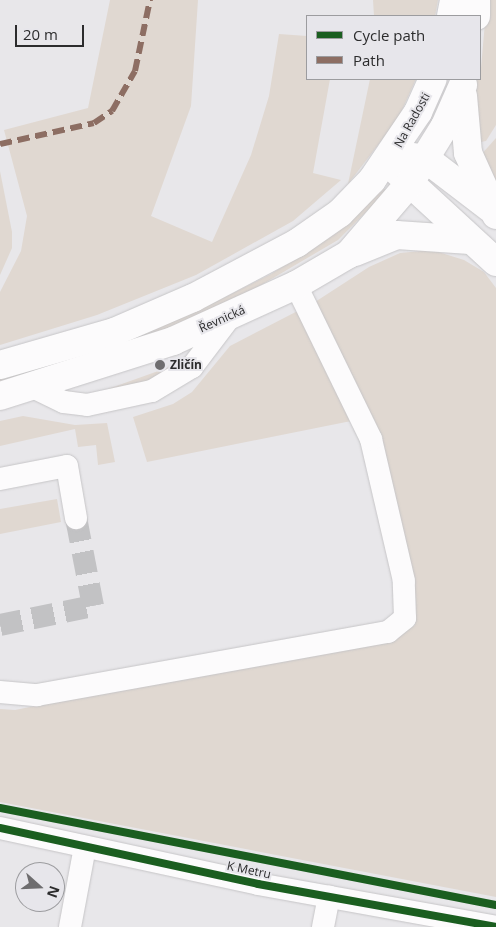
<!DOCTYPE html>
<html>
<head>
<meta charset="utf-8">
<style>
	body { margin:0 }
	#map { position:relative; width:496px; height:927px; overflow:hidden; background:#e8e7ea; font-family:"Open Sans",sans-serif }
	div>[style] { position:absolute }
	.green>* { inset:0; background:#e0d8d1 }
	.minor-tunnel>* { height:22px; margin-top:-11px; transform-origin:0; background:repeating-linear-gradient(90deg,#c2c2c4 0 22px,transparent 0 33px) }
	.roads { filter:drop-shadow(0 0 1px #c6c5c7) drop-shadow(0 0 1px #c6c5c7) }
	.minor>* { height:22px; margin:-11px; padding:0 11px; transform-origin:11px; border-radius:11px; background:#fcfbfc }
	.major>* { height:28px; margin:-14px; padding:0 14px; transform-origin:14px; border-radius:14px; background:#fcfbfc }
	.quiet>* { height:6px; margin-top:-3px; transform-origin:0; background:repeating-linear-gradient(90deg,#8d6e63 0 12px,transparent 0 18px) }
	.cycleway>* { height:8px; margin:-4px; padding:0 4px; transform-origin:4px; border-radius:4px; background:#1b5e20 }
	.dots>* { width:14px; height:14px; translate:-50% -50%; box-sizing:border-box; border:2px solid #e7e6eb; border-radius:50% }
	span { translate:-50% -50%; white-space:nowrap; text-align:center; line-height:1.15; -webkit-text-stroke:4px #e7e6eb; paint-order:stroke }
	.street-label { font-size:12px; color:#2c2c2d }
	.poi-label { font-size:12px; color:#2c2c2d; font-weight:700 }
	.left { translate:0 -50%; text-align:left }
	.legend { position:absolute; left:306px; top:15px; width:175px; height:65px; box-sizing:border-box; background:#e7e6eb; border:1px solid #9c9c9f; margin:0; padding:6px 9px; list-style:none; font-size:15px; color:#2c2c2d }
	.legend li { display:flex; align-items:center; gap:10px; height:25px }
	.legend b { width:25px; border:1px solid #9c9c9f }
	.north { position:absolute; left:15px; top:862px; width:50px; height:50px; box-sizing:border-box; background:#e7e6eb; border:1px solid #9c9c9f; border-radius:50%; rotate:110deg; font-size:14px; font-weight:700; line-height:20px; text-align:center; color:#2c2c2d }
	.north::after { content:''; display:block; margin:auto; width:18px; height:22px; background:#6e6d6f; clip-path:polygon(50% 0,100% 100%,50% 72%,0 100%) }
	.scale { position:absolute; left:15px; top:25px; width:69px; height:22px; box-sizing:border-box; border:2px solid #2c2c2d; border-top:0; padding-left:6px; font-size:15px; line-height:18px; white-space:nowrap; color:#2c2c2d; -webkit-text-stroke:4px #e7e6eb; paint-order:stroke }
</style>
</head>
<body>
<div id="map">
	<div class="green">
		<div style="clip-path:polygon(110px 0,198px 0,191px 106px,151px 216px,212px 242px,251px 155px,269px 96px,279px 34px,307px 36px,307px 79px,330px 79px,313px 173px,341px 180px,293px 221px,196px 275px,97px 315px,0 345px,0 292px,21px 251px,27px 216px,4px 130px,88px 108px)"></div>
		<div style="clip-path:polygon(373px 0,438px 0,435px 16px,374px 16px)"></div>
		<div style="clip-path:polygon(487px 0,496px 0,496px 125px,486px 141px,476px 143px,474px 79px,480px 79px)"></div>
		<div style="clip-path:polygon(370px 79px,416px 79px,398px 119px,348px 184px)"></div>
		<div style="clip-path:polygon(496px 138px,496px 184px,480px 156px)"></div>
		<div style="clip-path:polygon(0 171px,12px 232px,12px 248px,0 275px)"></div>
		<div style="clip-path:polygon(384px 189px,389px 189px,338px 240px,251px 291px,147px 337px,0 382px,0 378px,97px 351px,193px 313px,271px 274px,335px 234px)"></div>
		<div style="clip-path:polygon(432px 250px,464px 260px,484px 272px,496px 288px,496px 897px,0 802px,0 709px,15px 710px,405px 632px,415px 625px,416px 601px,371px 417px,147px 462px,133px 417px,173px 404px,192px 392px,230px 346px,315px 302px,369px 267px,400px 253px)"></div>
		<div style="clip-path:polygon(175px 365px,164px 380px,80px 399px)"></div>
		<div style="clip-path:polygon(23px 416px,75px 425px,107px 423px,115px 462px,98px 465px,96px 445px,78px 447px,75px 429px,0 446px,0 421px)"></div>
		<div style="clip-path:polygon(57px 499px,61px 522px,0 534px,0 509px)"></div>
	</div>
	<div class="minor-tunnel">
		<div style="left:0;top:625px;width:95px;rotate:-11.5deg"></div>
		<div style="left:93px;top:606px;width:90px;rotate:-100.9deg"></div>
	</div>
	<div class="roads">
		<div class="minor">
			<div style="left:35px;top:388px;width:32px;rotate:26deg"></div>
			<div style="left:64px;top:402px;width:23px;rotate:7deg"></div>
			<div style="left:87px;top:405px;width:66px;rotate:-12.2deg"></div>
			<div style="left:152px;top:391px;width:47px;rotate:-31deg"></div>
			<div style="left:192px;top:367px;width:63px;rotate:-52.8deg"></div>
			<div style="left:0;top:479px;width:68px;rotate:-11deg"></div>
			<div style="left:67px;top:466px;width:53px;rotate:80.2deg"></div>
			<div style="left:0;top:692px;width:37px;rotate:5deg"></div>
			<div style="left:37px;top:695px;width:357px;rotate:-10.2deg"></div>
			<div style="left:388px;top:632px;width:22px;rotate:-39deg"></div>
			<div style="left:405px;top:618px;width:37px;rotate:-92deg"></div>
			<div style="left:404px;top:581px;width:146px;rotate:-103.1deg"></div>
			<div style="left:371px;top:439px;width:171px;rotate:-116deg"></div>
			<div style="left:0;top:828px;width:264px;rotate:12.2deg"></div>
			<div style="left:258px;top:884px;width:242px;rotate:10.2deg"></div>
			<div style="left:70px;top:927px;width:81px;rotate:-79.4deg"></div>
			<div style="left:323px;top:927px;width:31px;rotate:-79deg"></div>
		</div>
		<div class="major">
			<div style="left:451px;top:16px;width:16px;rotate:-79deg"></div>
			<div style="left:476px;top:16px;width:16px;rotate:-90deg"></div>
			<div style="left:463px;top:96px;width:57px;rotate:85deg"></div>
			<div style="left:468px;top:153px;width:68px;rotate:65.7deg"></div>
			<div style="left:407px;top:156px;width:19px;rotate:9deg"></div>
			<div style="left:426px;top:159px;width:81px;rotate:37.4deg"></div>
			<div style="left:398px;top:172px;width:133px;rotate:42.6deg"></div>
			<div style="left:355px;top:252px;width:45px;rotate:-22deg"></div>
			<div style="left:397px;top:235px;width:73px;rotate:3.9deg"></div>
			<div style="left:0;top:365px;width:119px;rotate:-16.1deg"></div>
			<div style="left:114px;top:332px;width:86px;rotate:-23.3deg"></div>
			<div style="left:193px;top:298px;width:118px;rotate:-27.9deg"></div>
			<div style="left:297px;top:243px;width:52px;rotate:-34.9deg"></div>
			<div style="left:340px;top:213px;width:46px;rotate:-45.9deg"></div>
			<div style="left:372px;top:180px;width:82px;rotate:-55.9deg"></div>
			<div style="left:418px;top:112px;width:36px;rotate:-66deg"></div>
			<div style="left:0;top:396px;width:182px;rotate:-17.6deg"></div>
			<div style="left:173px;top:341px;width:135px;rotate:-24.5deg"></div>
			<div style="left:296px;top:285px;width:61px;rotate:-30.3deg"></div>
			<div style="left:349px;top:254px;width:92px;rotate:-49.4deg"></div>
			<div style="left:409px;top:184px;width:68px;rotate:-58.2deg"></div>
			<div style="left:445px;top:126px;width:45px;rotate:-66.3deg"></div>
		</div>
	</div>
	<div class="quiet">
		<div style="left:0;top:144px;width:96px;rotate:-12.6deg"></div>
		<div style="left:94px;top:123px;width:22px;rotate:-34deg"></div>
		<div style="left:112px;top:111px;width:46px;rotate:-60.1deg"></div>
		<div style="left:135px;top:71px;width:73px;rotate:-78.1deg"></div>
	</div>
	<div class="cycleway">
		<div style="left:0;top:808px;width:505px;rotate:11.07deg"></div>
		<div style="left:0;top:828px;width:264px;rotate:12.2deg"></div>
		<div style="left:258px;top:884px;width:242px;rotate:10.2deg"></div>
	</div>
	<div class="dots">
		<div style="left:160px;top:365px;background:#6e6d6f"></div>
	</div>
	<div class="street-label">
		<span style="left:412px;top:120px;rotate:-61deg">Na Radosti</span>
		<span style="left:222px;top:319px;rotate:-24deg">Řevnická</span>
		<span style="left:249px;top:870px;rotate:12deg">K Metru</span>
	</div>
	<div class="poi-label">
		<span class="left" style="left:170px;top:365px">Zličín</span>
	</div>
	<ul class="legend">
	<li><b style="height:6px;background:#1b5e20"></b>Cycle path</li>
	<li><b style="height:6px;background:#8d6e63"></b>Path</li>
	</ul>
	<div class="north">N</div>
	<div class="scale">20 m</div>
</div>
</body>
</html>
